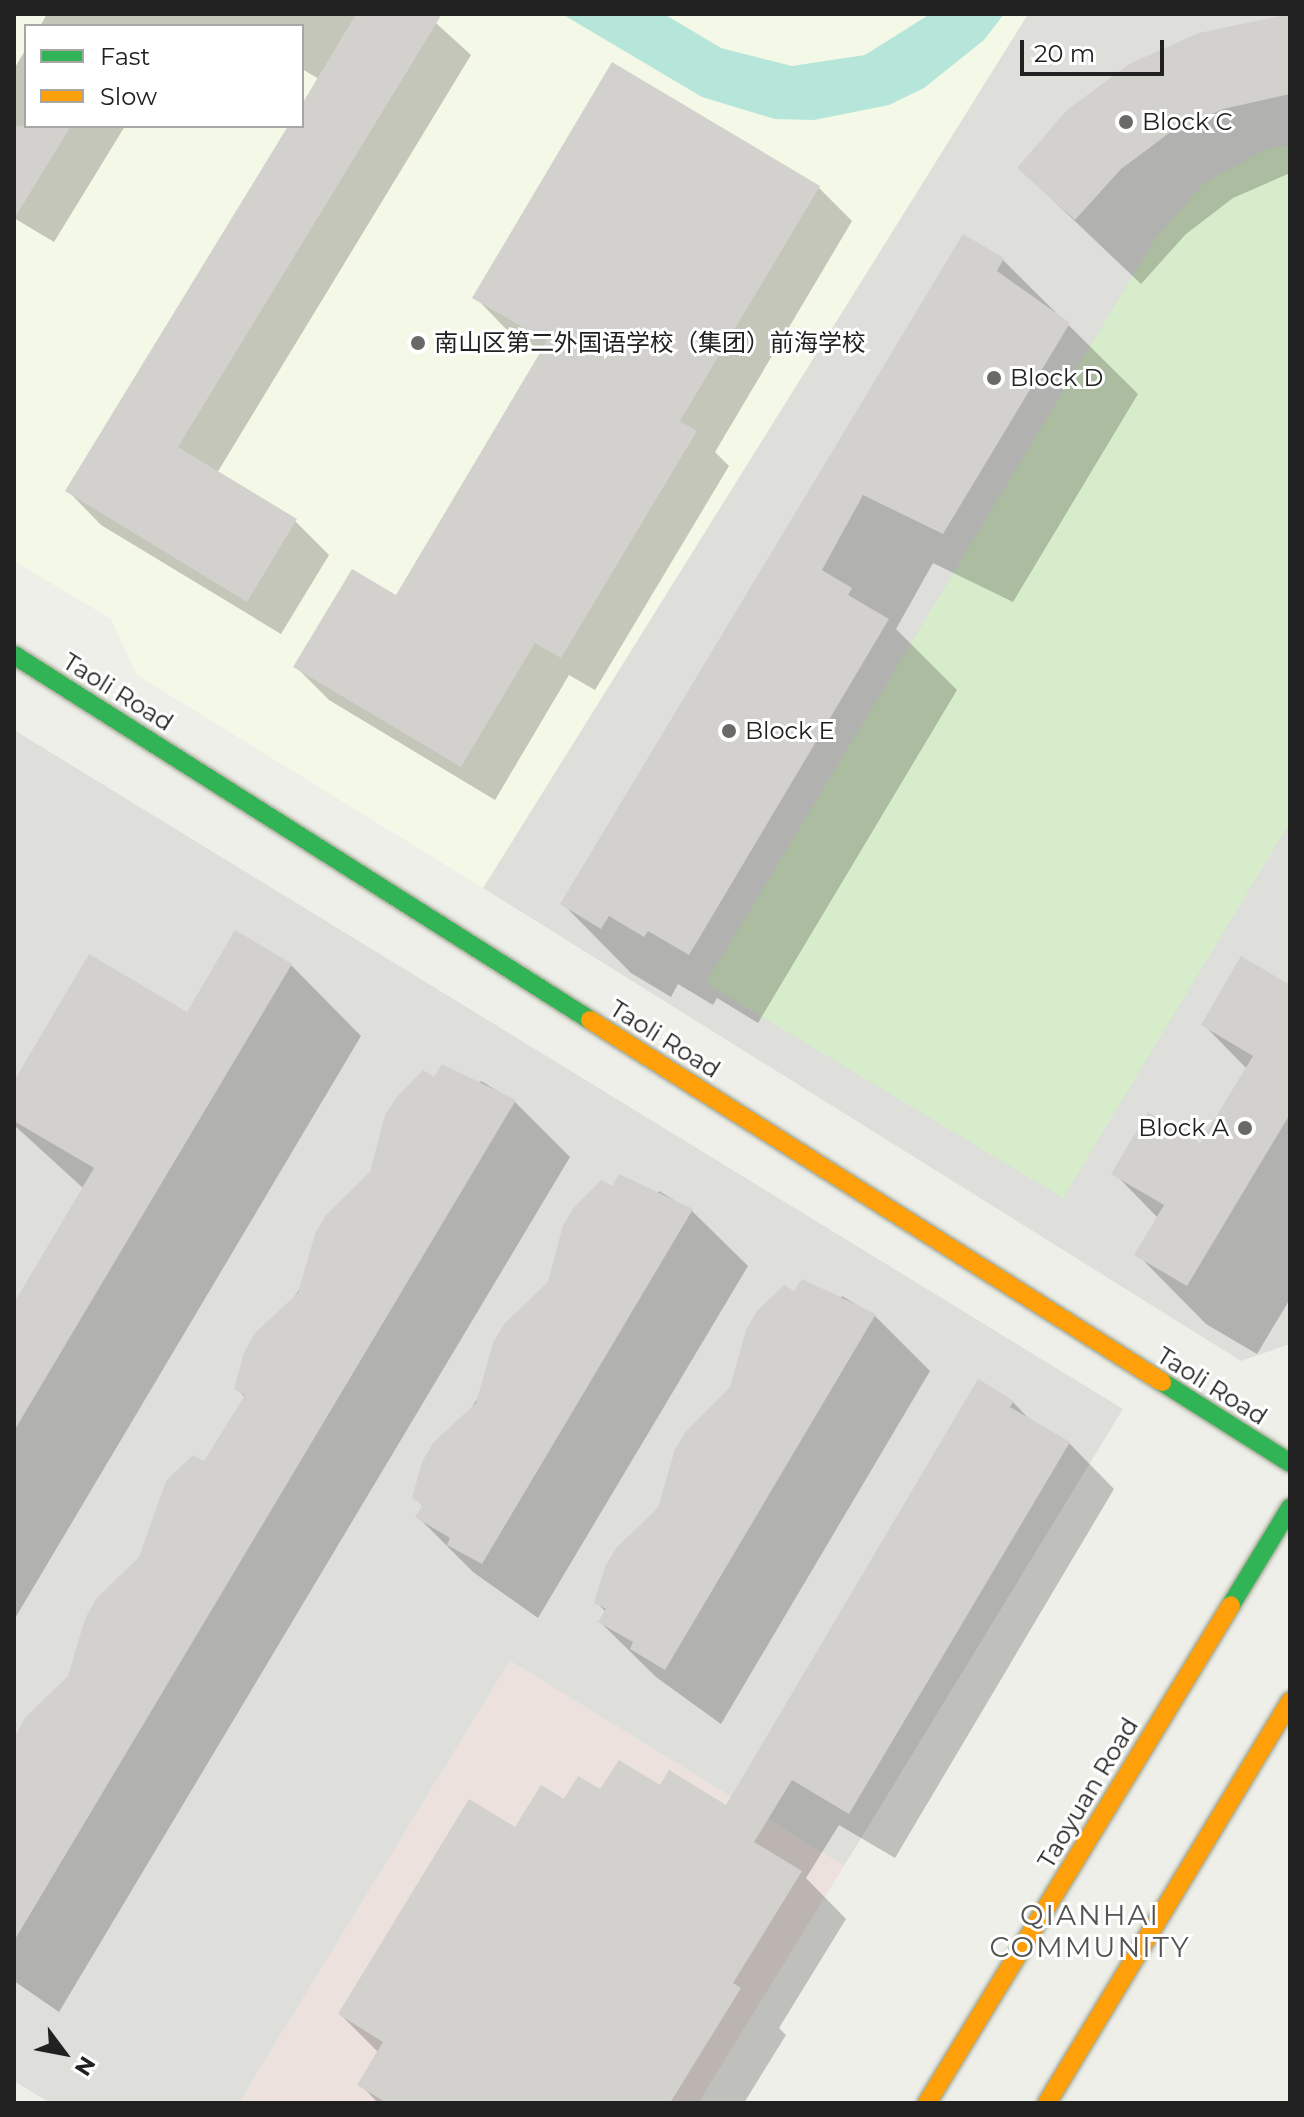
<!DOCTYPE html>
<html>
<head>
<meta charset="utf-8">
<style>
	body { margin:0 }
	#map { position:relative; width:1304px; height:2117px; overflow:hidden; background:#efefea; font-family:Montserrat,"Noto Sans SC",sans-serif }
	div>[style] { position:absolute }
	.residential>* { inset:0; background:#dededb }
	.commercial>* { inset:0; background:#ece1dc }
	.education>* { inset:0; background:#f4f8e6 }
	.grass>* { inset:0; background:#d6ecca }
	.pitch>* { inset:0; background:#b6e6da }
	.shadow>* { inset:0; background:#0003 }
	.building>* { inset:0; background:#d2d1cd }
	.roads { filter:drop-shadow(0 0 2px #939a81) drop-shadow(0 0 2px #939a81) }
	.fast>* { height:18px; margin:-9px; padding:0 9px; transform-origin:9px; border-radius:9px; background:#30b455 }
	.slow>* { height:18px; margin:-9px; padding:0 9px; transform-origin:9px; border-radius:9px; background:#ff9f0a }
	.dots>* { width:22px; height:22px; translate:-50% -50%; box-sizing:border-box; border:4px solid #fff; border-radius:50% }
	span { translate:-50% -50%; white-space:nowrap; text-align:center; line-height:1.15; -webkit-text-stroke:6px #fff; paint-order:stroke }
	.poi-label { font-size:24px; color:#212121 }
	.left { translate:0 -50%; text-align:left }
	.right { translate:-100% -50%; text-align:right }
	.street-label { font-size:24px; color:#212121 }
	.quarter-label { font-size:28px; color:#545454; letter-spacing:2px }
	.frame { position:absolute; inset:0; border:16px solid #212121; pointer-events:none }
	.legend { position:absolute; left:24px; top:24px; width:280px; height:104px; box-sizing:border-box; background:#fff; border:2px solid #a6a6a6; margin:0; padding:10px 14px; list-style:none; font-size:24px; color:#212121 }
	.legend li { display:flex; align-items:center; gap:16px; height:40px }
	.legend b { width:40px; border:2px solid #a6a6a6 }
	.north { position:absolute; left:24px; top:2013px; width:80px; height:80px; -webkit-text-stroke:6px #fff; paint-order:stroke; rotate:122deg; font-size:22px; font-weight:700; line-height:32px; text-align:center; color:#212121 }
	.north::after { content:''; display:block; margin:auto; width:28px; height:36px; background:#212121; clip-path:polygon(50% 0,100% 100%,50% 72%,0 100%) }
	.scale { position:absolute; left:1020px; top:40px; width:144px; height:36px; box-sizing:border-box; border:4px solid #212121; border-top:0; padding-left:10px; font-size:24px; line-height:28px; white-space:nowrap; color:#212121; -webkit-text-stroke:6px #fff; paint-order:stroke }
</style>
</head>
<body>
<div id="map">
	<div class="residential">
		<div style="clip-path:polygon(1028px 14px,1290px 14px,1290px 1344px,1241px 1361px,483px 888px)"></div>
		<div style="clip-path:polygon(14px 730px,1123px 1409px,844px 1866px,510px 1661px,239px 2103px,50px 2103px,14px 2081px)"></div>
	</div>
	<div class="commercial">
		<div style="clip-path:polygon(510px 1661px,844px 1866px,698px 2103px,239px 2103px)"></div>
	</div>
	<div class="education">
		<div style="clip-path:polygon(evenodd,14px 14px,1028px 14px,483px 888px,137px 675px,111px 619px,14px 561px,14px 14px,26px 26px,302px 26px,302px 126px,26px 126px,26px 26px)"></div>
	</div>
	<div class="grass">
		<div style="clip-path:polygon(1290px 145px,1290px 822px,1063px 1198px,706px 983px,1155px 239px,1203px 184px,1266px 149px)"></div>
	</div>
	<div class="pitch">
		<div style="clip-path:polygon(562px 14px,664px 14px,721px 48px,792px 66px,865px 55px,930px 14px,1004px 14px,984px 40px,924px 88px,889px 105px,814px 120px,775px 119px,702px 97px)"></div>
	</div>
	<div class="shadow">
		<div style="clip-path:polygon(47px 14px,426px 14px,471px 55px,217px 473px,295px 521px,329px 555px,281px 634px,101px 525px,68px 491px,291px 126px,302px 126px,302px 108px,319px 79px,302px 69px,302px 26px,40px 26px)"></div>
		<div style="clip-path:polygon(1290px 19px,1290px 173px,1233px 198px,1186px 234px,1141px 284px,1019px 168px)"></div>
		<div style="clip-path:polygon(26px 49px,26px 126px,125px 126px,54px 242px,14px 218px,14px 69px)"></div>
		<div style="clip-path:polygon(818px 187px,852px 221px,715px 452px,729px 466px,595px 690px,569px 675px,495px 800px,329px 700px,296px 667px,396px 597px,543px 351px,508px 331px,475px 297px)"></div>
		<div style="clip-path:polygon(964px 237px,1003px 260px,1138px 394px,1013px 602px,933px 563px,896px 629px,957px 690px,758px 1023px,717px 998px,713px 1005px,678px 984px,671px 997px,631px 973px,562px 903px)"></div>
		<div style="clip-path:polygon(291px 965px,361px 1036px,14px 1620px,14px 1307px,84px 1189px,14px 1125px,14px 1085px,187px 1014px)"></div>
		<div style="clip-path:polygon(1290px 987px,1290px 1299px,1257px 1354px,1206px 1324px,1137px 1254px,1158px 1218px,1114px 1173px,1201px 1145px,1247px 1069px,1203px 1024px)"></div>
		<div style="clip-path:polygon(434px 1079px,477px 1088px,481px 1081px,514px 1101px,570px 1157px,59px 2012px,14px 1981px,14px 1745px,70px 1677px,246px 1398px,236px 1388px)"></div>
		<div style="clip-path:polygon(612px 1189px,655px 1197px,659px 1191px,692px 1211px,748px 1266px,538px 1618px,473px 1572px,418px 1517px,424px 1507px,414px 1497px)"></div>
		<div style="clip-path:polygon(795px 1293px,838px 1302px,842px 1296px,875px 1316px,930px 1371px,721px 1724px,656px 1677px,600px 1622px,606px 1612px,597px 1603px)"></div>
		<div style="clip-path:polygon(1013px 1402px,1033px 1423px,1069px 1443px,1114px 1489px,895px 1858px,839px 1825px,806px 1878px,846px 1919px,779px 2028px,786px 2035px,744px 2103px,378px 2103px,360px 2084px,379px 2053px,340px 2014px,516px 1830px,565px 1802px,601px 1791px,661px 1788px,726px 1808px)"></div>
	</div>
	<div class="building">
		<div style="clip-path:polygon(356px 14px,442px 14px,178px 447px,297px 519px,247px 602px,65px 491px,288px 126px,302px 126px,302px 104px)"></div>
		<div style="clip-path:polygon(1290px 14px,1290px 94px,1223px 109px,1168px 134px,1121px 169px,1075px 220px,1017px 168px,1067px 110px,1129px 64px,1199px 33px)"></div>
		<div style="clip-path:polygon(612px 62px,820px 186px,680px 421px,697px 431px,561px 658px,535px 643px,461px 767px,293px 667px,352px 569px,396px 595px,547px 341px,472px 298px)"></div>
		<div style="clip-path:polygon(14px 126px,71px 126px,14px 219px)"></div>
		<div style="clip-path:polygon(963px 234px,1004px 258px,997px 271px,1070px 323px,943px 534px,863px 495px,822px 570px,852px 588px,848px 595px,889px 619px,689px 955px,648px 931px,644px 937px,609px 916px,601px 929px,560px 904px)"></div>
		<div style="clip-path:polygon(235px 930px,292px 964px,14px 1431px,14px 1303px,94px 1168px,14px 1121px,14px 1081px,89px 954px,187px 1012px)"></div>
		<div style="clip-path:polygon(1241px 956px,1290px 985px,1290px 1114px,1187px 1286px,1134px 1255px,1164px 1205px,1111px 1174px,1148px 1112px,1200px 1143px,1253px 1056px,1201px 1025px)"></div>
		<div style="clip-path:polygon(442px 1064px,516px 1100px,14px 1941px,14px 1738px,25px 1718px,68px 1676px,85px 1619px,96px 1599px,139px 1557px,166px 1481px,193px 1455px,204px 1461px,245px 1395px,234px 1389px,244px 1353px,255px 1333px,298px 1293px,315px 1234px,326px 1215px,370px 1172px,385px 1115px,397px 1097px,423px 1070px,434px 1077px)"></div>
		<div style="clip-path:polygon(619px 1174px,693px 1209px,482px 1564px,447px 1545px,450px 1538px,415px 1517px,423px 1505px,412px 1498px,422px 1462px,433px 1443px,476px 1403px,493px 1343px,504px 1324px,548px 1282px,563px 1225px,575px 1206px,601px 1180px,612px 1186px)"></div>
		<div style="clip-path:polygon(802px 1279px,876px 1314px,665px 1670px,630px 1649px,633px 1642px,598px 1622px,606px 1609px,594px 1603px,605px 1567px,616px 1548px,658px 1508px,675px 1449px,687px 1430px,730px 1387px,746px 1330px,757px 1311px,784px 1285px,794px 1291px)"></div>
		<div style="clip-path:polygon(978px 1379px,1014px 1401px,1010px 1407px,1070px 1442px,849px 1814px,792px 1780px,754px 1842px,802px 1871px,733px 1983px,741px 1988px,670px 2103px,387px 2103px,357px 2085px,383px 2042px,338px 2014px,469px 1799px,515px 1827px,541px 1785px,564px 1799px,578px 1776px,600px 1789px,619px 1760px,660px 1785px,669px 1770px,726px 1805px)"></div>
	</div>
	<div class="roads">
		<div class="fast">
			<div style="left:14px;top:655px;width:682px;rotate:32.36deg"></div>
			<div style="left:1162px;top:1382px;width:151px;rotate:32.3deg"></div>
			<div style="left:1231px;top:1605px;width:114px;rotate:-58.7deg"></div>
		</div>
		<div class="slow">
			<div style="left:590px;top:1020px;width:677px;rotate:32.33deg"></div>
			<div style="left:927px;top:2103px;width:583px;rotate:-58.6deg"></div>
			<div style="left:1047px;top:2103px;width:470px;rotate:-58.8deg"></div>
		</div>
	</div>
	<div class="dots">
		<div style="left:1126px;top:122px;background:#696967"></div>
		<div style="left:418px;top:343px;background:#696967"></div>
		<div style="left:994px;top:378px;background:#696967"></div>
		<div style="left:729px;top:731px;background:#696967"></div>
		<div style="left:1245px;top:1128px;background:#696967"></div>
	</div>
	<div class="poi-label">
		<span class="left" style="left:1142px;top:122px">Block C</span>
		<span class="left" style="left:434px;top:343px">南山区第二外国语学校（集团）前海学校</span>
		<span class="left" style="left:1010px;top:378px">Block D</span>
		<span class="left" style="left:745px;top:731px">Block E</span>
		<span class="right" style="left:1229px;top:1128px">Block A</span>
	</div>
	<div class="street-label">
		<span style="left:118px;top:692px;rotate:32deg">Taoli Road</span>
		<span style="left:665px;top:1039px;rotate:32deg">Taoli Road</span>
		<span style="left:1212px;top:1386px;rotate:32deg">Taoli Road</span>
		<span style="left:1088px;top:1793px;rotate:-59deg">Taoyuan Road</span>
	</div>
	<div class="quarter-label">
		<span style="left:1090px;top:1931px">QIANHAI<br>COMMUNITY</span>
	</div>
	<div class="frame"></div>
	<ul class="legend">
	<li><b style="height:10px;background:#30b455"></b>Fast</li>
	<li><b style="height:10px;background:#ff9f0a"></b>Slow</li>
	</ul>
	<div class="north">N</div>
	<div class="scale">20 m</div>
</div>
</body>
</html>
